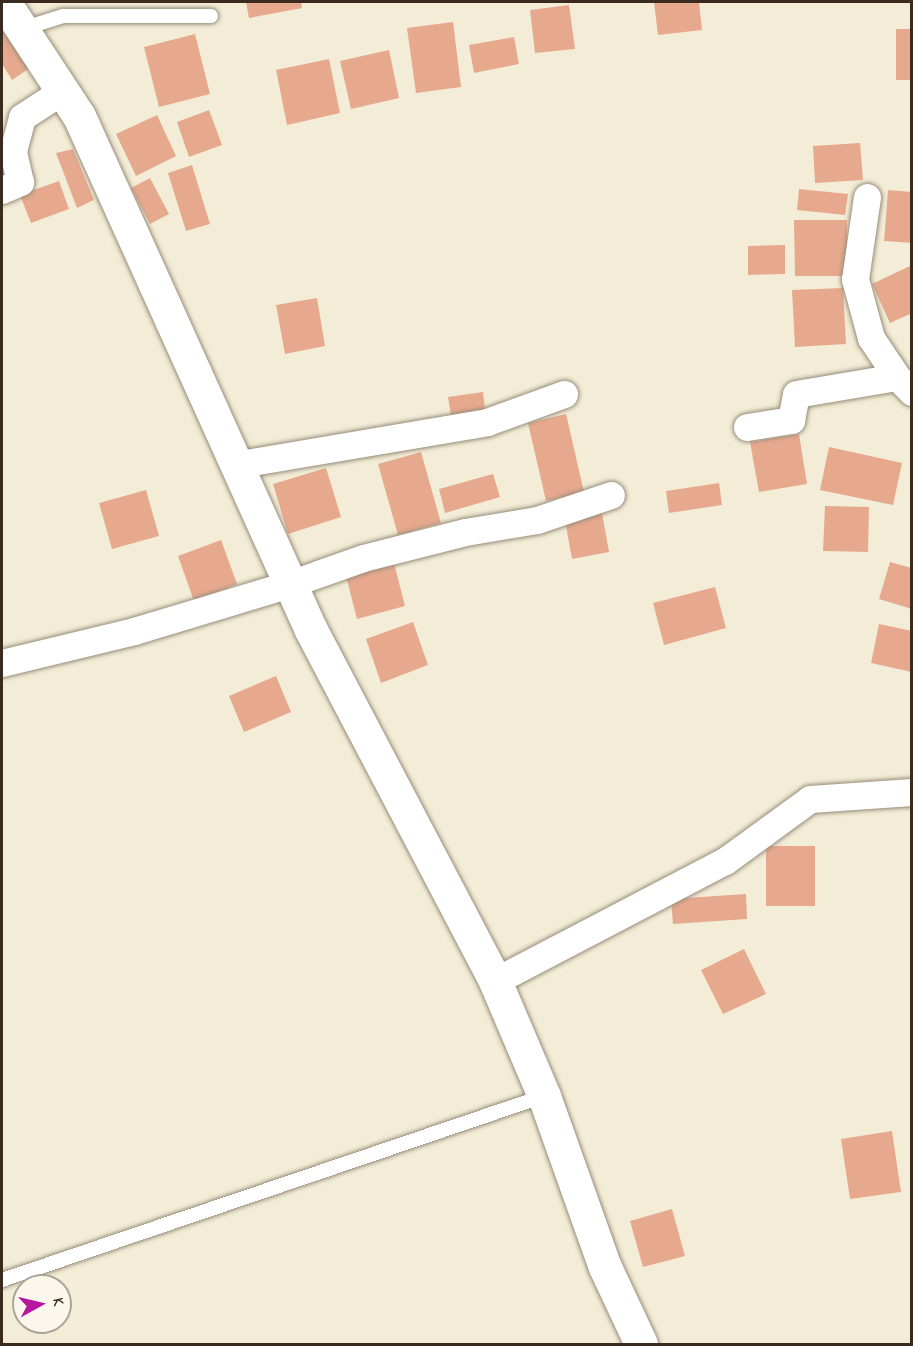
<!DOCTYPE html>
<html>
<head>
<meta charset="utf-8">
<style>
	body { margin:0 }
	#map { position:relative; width:913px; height:1346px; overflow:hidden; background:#f3edd7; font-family:"Indie Flower",sans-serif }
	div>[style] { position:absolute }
	.building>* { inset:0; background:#e7a98e }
	.roads { filter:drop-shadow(0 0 2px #978c7a) drop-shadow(0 0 2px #978c7a) }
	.service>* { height:14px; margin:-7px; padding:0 7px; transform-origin:7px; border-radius:7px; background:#fff }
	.minor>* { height:27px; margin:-13.5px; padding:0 13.5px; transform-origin:13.5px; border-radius:13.5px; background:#fff }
	.tertiary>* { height:33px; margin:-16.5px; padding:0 16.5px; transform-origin:16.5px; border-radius:16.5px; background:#fff }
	span { translate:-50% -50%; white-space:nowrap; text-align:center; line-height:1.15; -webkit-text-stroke:4.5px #fbf7ec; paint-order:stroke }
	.frame { position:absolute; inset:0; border:3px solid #3b2a1e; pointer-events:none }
	.north { position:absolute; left:12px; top:1274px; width:60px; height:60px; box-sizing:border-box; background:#fbf7ec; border:2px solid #aea59a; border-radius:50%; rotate:82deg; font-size:16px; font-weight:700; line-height:24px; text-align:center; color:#3b2a1e }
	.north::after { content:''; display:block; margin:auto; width:21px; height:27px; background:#b5179e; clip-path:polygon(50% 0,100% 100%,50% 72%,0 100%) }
</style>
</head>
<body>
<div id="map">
	<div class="building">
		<div style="clip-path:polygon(246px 2px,301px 2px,302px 8px,249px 18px)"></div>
		<div style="clip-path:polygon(654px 2px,699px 2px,702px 30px,658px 35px)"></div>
		<div style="clip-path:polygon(569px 5px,575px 49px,535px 53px,530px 10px)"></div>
		<div style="clip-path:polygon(453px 22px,461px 87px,416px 93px,407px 28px)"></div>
		<div style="clip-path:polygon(2px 25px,31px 67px,12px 80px,2px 64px)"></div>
		<div style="clip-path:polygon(896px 29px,912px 29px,912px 80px,896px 80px)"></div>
		<div style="clip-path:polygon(195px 34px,210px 94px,159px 107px,144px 47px)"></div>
		<div style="clip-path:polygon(514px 37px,519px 64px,474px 73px,469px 45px)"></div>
		<div style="clip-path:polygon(389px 50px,399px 98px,351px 109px,340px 61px)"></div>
		<div style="clip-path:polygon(329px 59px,340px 113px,287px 125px,276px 70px)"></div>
		<div style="clip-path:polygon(209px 110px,222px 145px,189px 157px,177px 122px)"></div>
		<div style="clip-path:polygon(157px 115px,176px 156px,136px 176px,116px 134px)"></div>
		<div style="clip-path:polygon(860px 143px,863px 180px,815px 183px,813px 146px)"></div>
		<div style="clip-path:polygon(73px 149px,94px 200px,77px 208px,56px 153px)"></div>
		<div style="clip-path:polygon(192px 165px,210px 224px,186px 231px,168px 173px)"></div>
		<div style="clip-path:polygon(150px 178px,169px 214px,150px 224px,131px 188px)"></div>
		<div style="clip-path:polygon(59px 181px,69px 209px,31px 223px,20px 195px)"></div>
		<div style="clip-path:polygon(799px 189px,848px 194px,845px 215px,797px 210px)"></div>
		<div style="clip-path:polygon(888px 190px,912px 192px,912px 243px,884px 241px)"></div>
		<div style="clip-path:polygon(794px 220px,847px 220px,847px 276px,795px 276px)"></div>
		<div style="clip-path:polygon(785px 245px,785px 274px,748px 275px,748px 246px)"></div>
		<div style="clip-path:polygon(912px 265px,912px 313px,890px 323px,872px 284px)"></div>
		<div style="clip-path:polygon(843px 288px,846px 344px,795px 347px,792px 290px)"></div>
		<div style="clip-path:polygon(317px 298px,325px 346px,285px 354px,276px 305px)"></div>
		<div style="clip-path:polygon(483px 392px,485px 410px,451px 415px,448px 397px)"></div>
		<div style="clip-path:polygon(566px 414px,584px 492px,546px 501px,528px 423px)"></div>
		<div style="clip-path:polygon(799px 434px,807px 484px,759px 492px,750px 442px)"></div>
		<div style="clip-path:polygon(829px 447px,902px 463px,893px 505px,820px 490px)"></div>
		<div style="clip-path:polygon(421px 452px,441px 523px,398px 535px,378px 464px)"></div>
		<div style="clip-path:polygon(326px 468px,341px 517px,288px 534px,273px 484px)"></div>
		<div style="clip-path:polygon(493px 474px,500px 497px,445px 513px,439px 489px)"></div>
		<div style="clip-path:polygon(719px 483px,722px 505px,669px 513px,666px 491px)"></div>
		<div style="clip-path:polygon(146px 490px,159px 536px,112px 549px,99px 503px)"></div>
		<div style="clip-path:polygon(825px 506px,869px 507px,868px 552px,823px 551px)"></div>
		<div style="clip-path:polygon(602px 513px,609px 552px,572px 559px,565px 520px)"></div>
		<div style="clip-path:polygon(221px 540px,237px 584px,194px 601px,178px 556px)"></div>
		<div style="clip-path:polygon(890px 562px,912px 568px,912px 609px,879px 599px)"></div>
		<div style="clip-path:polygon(394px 563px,405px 606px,357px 619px,346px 576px)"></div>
		<div style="clip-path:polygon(715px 587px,726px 628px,664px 645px,653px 603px)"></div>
		<div style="clip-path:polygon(413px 622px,428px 665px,381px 683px,366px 639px)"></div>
		<div style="clip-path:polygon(879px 624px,912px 631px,912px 672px,871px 663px)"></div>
		<div style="clip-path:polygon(276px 676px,291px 712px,244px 732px,229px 696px)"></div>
		<div style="clip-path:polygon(766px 846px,815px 846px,815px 906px,766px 906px)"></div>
		<div style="clip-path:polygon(746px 894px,747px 919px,673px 924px,671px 899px)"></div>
		<div style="clip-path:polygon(744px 949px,766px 994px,723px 1014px,701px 970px)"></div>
		<div style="clip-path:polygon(892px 1131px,901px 1192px,850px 1199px,841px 1139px)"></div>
		<div style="clip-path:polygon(672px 1209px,685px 1256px,643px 1267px,630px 1221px)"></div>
	</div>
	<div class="roads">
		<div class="service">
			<div style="left:22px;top:29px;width:43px;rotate:-17.6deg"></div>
			<div style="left:63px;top:16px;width:148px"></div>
			<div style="left:2px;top:1280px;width:572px;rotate:-18.75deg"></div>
		</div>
		<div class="minor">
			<div style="left:2px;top:190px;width:20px;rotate:-24deg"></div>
			<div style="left:20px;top:182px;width:32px;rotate:-103deg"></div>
			<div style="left:13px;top:151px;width:35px;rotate:-75deg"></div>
			<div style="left:22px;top:117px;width:48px;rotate:-33deg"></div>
			<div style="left:867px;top:197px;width:83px;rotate:98.3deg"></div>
			<div style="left:855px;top:279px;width:61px;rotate:74.8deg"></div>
			<div style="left:871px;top:338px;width:47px;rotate:56.3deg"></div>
			<div style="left:747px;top:427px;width:45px;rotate:-9deg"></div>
			<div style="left:791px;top:420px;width:26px;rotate:-79deg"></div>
			<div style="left:796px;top:394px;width:102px;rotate:-9.6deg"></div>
			<div style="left:897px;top:377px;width:21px;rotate:45deg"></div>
			<div style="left:234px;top:465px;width:257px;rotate:-9.6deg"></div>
			<div style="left:487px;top:422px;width:82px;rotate:-20deg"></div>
			<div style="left:2px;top:663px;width:136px;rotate:-13.6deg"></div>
			<div style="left:134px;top:631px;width:163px;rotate:-16.8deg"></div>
			<div style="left:290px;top:584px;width:77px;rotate:-19.6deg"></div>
			<div style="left:363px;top:558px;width:105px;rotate:-14.3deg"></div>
			<div style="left:465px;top:532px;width:73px;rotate:-9.5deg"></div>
			<div style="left:537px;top:520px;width:78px;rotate:-18.7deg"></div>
			<div style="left:495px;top:981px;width:259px;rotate:-27.6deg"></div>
			<div style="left:725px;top:861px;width:105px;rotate:-36.1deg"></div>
			<div style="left:810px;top:799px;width:102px;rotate:-3.9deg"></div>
		</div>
		<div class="tertiary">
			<div style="left:4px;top:2px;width:136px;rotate:56.7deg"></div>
			<div style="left:79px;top:116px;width:564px;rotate:65.71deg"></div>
			<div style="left:311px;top:630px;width:396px;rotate:62.3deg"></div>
			<div style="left:495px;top:981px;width:125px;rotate:66.9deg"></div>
			<div style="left:544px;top:1096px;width:182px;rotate:70.4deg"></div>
			<div style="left:605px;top:1267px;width:85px;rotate:64.9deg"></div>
		</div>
	</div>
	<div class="frame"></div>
	<div class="north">K</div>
</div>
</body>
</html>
